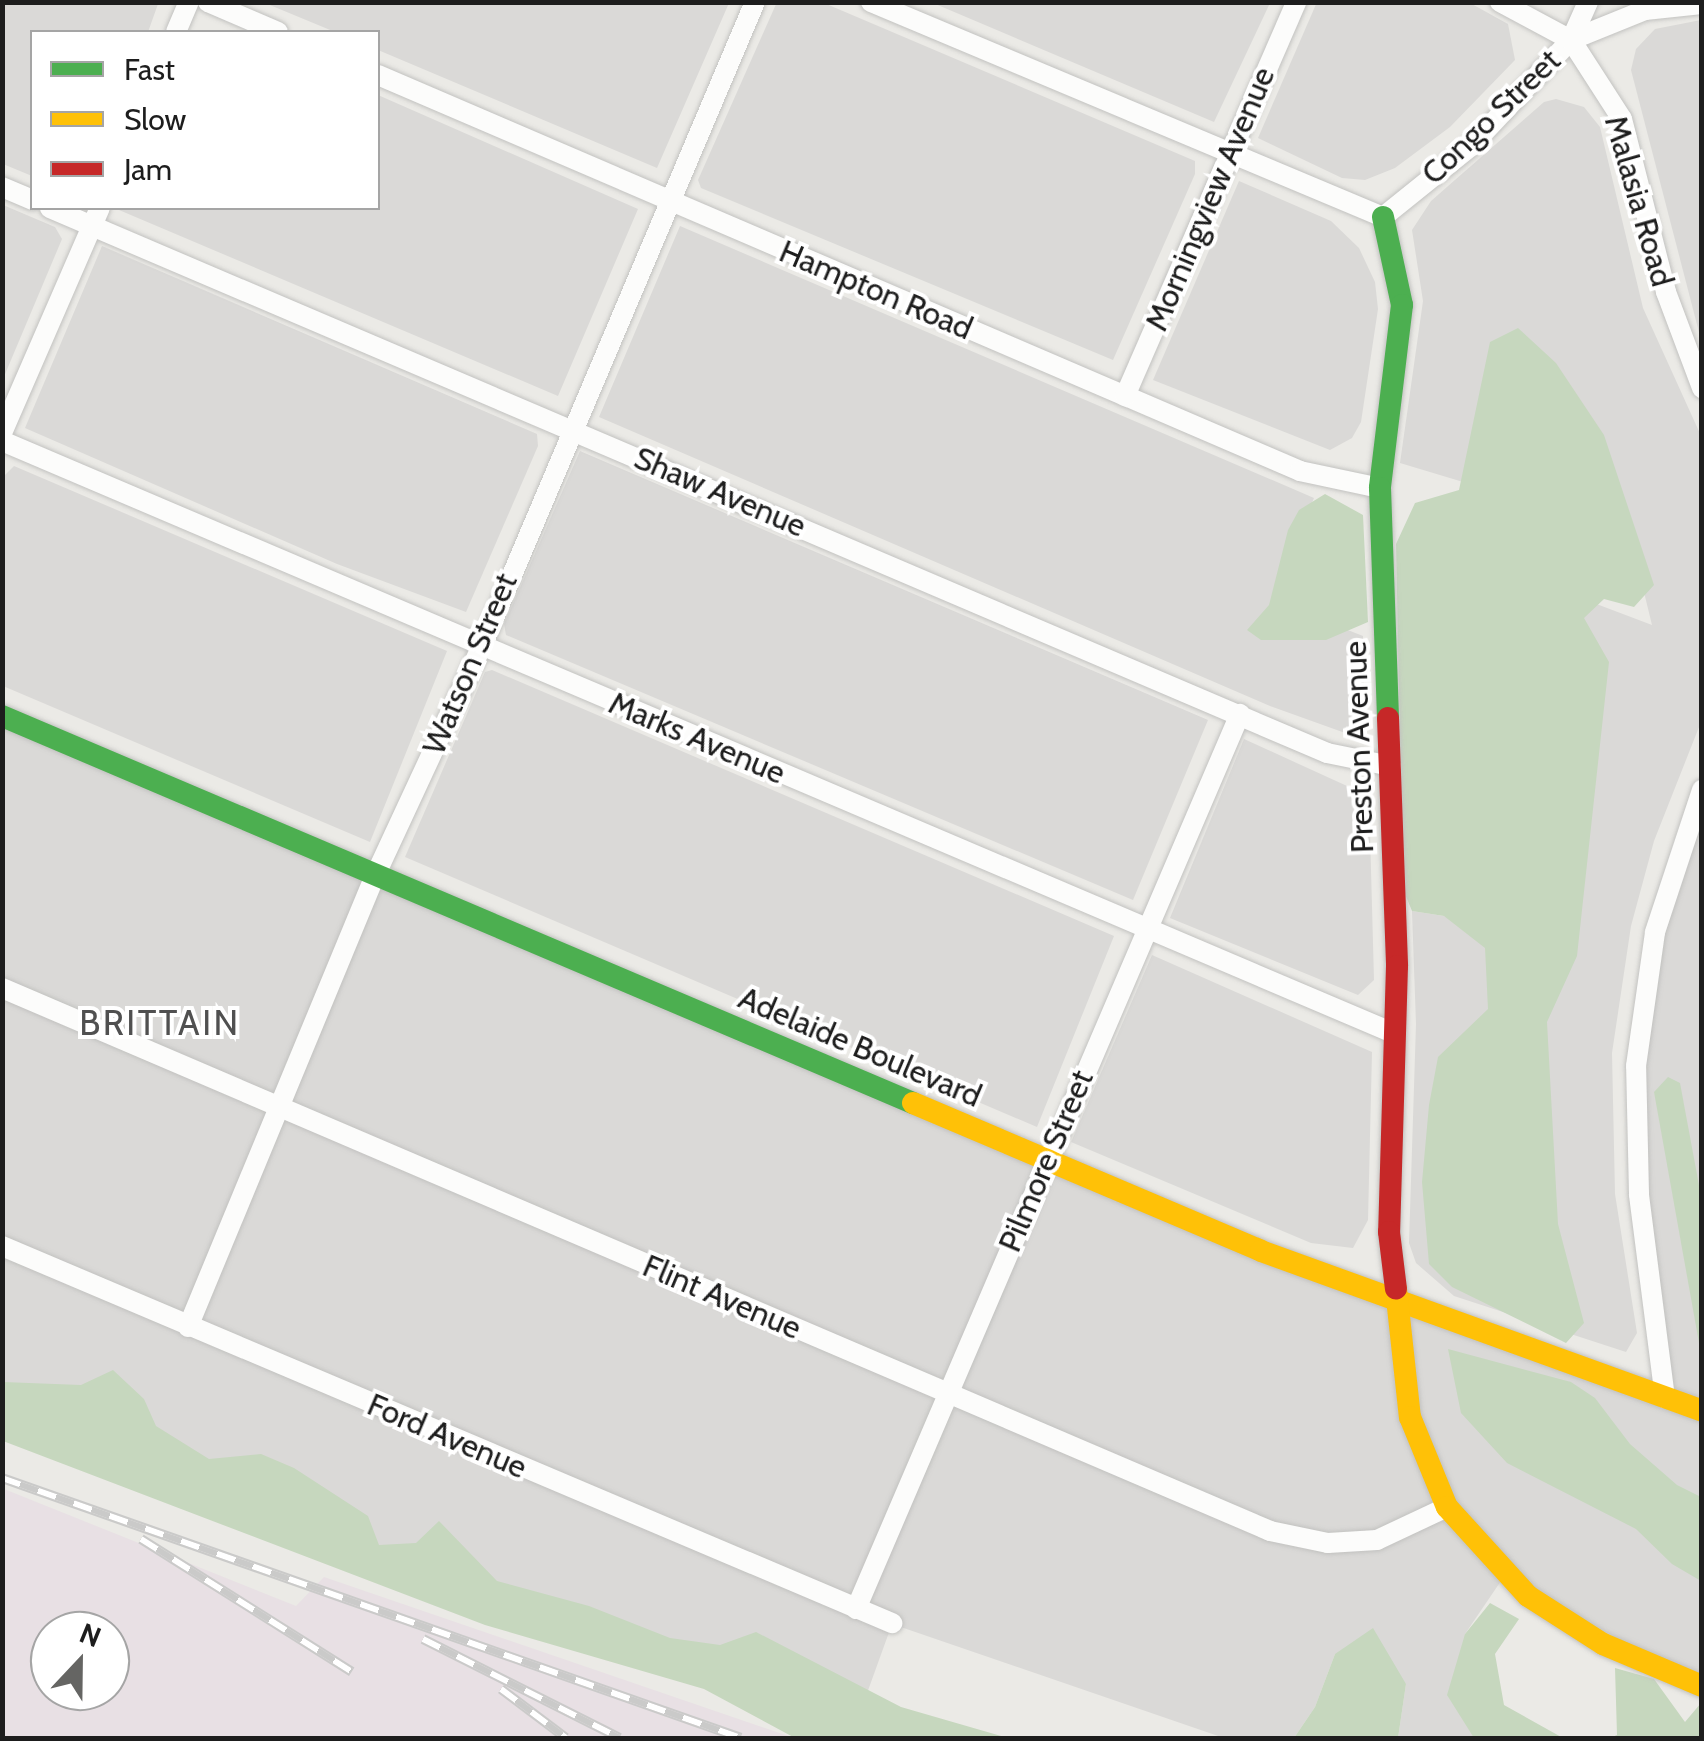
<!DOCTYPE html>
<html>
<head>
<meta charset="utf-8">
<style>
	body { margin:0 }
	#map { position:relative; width:1704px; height:1741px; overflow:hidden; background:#ebeae6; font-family:Cabin,sans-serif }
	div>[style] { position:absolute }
	.residential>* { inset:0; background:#dad9d7 }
	.industrial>* { inset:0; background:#e8e0e4 }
	.forest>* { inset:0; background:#c6d7be }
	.roads { filter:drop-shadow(0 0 2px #c2c2c0) drop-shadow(0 0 2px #c2c2c0) }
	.street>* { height:20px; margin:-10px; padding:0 10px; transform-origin:10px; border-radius:10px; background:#fcfcfb }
	.fast>* { height:22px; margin:-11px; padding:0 11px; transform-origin:11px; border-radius:11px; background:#4caf50 }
	.slow>* { height:22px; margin:-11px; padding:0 11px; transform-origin:11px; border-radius:11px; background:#ffc107 }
	.jam>* { height:22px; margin:-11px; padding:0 11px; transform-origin:11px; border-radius:11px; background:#c62828 }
	.rail>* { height:10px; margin-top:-5px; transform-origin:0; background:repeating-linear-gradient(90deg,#fff 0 19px,#cacac9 0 38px); box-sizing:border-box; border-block:2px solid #cacac9 }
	span { translate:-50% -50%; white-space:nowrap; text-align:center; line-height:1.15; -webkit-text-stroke:8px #fff; paint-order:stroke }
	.street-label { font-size:32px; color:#1d1d1d }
	.neighbourhood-label { font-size:35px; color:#505050; letter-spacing:2.5px }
	.frame { position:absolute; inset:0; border:5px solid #1d1d1d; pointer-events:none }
	.legend { position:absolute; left:30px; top:30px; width:350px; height:180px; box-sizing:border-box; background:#fff; border:2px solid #a5a5a5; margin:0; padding:12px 18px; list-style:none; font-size:30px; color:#1d1d1d }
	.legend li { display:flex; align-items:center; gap:20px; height:50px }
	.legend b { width:50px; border:2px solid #a5a5a5 }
	.north { position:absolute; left:30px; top:1611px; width:100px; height:100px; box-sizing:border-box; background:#fff; border:2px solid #a5a5a5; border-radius:50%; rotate:22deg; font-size:28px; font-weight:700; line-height:40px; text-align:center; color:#1d1d1d }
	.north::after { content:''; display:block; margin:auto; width:35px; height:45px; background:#656563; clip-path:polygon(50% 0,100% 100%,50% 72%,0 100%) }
</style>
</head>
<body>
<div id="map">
	<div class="residential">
		<div style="clip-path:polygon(777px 2px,824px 3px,1195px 161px,1195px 174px,1113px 360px,701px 188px,698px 180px)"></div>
		<div style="clip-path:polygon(1317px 2px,1470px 3px,1508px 24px,1515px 60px,1450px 127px,1395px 168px,1365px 180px,1342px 178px,1258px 138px)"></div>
		<div style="clip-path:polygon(2px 3px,158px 4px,148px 32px,32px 32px,32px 176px,3px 164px)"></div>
		<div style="clip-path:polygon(265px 3px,729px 2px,729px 3px,657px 168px,378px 50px,378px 32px,335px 32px)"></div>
		<div style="clip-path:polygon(933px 3px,1270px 2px,1270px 3px,1214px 122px)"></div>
		<div style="clip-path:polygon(1701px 20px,1702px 20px,1701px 340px,1631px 70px,1636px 49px,1655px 29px)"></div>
		<div style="clip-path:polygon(378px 95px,638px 209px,558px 396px,119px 210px,378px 208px)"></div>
		<div style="clip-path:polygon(1556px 99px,1584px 107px,1600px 127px,1643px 308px,1702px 438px,1701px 722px,1654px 841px,1631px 926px,1612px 1053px,1615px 1194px,1637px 1333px,1626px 1352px,1454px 1296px,1416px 1263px,1409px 1243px,1416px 1024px,1412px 911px,1494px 924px,1578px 597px,1652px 625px,1641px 580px,1493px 491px,1400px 463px,1423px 301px,1412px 230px,1431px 201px,1544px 102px)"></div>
		<div style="clip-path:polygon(1239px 181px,1331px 221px,1359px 248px,1375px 282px,1378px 309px,1361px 422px,1352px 438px,1330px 450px,1153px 380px)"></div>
		<div style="clip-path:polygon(3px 205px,55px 227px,62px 239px,3px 379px)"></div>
		<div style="clip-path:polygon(680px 226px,1314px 498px,1292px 550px,1307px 614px,1363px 636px,1365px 723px,1348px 734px,1270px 706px,599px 417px)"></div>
		<div style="clip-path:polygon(102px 246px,537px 434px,538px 446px,466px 612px,337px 564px,25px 428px)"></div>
		<div style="clip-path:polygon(580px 451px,1208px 720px,1133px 900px,506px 635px,504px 624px)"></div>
		<div style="clip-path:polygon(14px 466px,447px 651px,370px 842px,3px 686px,2px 478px)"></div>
		<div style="clip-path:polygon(492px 670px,1114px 936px,1037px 1127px,405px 857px,485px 672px)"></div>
		<div style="clip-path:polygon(2px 716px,1046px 1162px,1664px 1398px,1645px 1244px,1639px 1027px,1701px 790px,1701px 1686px,1505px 1575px,1465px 1634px,1474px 1738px,1398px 1738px,1406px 1684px,1335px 1654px,1315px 1707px,1294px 1738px,1224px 1738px,892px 1624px,857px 1721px,460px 1586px,3px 1399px)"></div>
		<div style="clip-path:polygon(1244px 739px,1369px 796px,1374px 980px,1358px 995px,1170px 918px)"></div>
		<div style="clip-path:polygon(1152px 955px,1372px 1052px,1368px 1220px,1353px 1248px,1311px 1243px,1071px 1142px)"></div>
	</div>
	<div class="industrial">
		<div style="clip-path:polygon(evenodd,4px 1489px,296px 1606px,324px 1577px,794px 1738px,3px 1738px,4px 1489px,50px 1631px,110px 1631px,110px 1691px,50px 1691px,50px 1631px)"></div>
	</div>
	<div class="forest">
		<div style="clip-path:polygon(1518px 328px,1556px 363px,1604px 435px,1654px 585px,1634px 607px,1604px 599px,1584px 618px,1609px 662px,1577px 956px,1547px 1022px,1558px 1224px,1584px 1323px,1566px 1343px,1452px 1287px,1429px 1264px,1422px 1182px,1429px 1105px,1438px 1057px,1488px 1009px,1485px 948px,1444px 916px,1412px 911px,1403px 889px,1396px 544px,1415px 503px,1459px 490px,1490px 342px)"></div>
		<div style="clip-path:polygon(1325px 494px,1363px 515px,1368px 622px,1326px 640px,1261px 640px,1247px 630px,1269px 605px,1288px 530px,1299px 510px)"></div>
		<div style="clip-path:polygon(1668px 1077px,1680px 1083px,1701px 1196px,1701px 1354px,1654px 1092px)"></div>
		<div style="clip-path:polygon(1448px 1349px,1571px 1382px,1595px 1398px,1630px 1444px,1677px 1485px,1701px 1497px,1701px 1581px,1672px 1564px,1636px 1529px,1507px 1463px,1461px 1413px)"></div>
		<div style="clip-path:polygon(113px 1370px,144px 1399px,156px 1426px,209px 1459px,261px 1454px,294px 1468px,368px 1516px,379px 1545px,416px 1543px,439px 1521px,497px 1581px,589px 1606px,670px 1638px,720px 1645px,756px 1632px,901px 1707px,1008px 1738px,795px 1738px,704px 1689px,485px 1625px,3px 1441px,3px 1382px,81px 1385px)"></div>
		<div style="clip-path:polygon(1490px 1603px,1519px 1619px,1495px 1654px,1504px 1705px,1563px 1738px,1474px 1738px,1447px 1695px,1465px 1634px)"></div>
		<div style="clip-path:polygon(1373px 1628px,1406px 1684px,1398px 1738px,1294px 1738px,1315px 1707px,1335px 1654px)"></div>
		<div style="clip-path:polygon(1615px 1668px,1654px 1679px,1685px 1722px,1701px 1703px,1701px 1738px,1610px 1738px,1617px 1735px)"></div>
	</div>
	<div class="roads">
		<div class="street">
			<div style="left:208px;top:2px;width:76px;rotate:23.2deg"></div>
			<div style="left:871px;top:2px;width:555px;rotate:22.78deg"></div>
			<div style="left:1383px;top:217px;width:112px;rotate:-38.8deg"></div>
			<div style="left:1470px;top:147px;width:147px;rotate:-46.7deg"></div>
			<div style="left:1571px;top:40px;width:80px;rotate:-22.1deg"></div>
			<div style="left:1645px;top:10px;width:57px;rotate:-6deg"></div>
			<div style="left:1500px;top:2px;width:81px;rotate:28.2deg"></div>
			<div style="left:1571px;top:40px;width:94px;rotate:57.2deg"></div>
			<div style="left:1622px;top:119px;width:179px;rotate:75.7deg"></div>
			<div style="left:1666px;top:292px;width:103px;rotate:69.4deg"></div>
			<div style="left:176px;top:32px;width:33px;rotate:-67deg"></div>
			<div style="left:1571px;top:40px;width:42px;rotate:-65.9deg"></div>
			<div style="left:378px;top:75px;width:1003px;rotate:23.24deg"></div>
			<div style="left:1300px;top:471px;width:82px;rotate:12deg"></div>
			<div style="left:2px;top:187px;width:33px;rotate:23deg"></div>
			<div style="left:50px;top:208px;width:1388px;rotate:23.11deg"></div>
			<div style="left:1327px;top:753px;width:65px;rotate:11.5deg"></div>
			<div style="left:1125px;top:396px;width:430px;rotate:-66.5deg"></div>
			<div style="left:2px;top:433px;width:245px;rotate:-66.5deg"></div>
			<div style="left:2px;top:441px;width:1512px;rotate:23.05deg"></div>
			<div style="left:2px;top:988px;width:1379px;rotate:23.18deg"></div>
			<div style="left:1270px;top:1531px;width:59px;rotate:11.7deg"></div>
			<div style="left:1328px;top:1543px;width:49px;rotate:-3.5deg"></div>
			<div style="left:1377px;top:1540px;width:77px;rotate:-25.2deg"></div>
			<div style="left:2px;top:1246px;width:967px;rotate:22.96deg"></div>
			<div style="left:188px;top:1327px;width:488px;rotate:-67.5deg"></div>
			<div style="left:375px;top:876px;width:254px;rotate:-65.1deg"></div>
			<div style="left:482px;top:646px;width:699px;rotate:-67.03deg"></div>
			<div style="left:1665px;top:1398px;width:206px;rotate:-97.3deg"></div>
			<div style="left:1639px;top:1194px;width:128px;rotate:-91.3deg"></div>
			<div style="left:1636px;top:1066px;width:135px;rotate:-81.9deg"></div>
			<div style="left:1655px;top:932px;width:150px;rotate:-71.7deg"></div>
			<div style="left:856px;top:1609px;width:974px;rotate:-66.78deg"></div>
		</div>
		<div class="fast">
			<div style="left:1383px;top:217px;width:90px;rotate:77.8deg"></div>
			<div style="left:1402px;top:305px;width:184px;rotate:96.9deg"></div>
			<div style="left:1380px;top:488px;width:230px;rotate:88deg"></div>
			<div style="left:2px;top:716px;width:990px;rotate:23.02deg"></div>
		</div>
		<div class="slow">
			<div style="left:913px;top:1103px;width:378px;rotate:23deg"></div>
			<div style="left:1261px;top:1251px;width:469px;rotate:19.9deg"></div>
			<div style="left:1396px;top:1289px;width:129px;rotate:83.8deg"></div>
			<div style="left:1410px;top:1417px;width:97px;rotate:67.7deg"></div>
			<div style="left:1447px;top:1507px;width:120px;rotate:47.7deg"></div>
			<div style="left:1528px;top:1596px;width:89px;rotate:32.6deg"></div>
			<div style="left:1603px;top:1644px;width:108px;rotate:23deg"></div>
		</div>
		<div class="jam">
			<div style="left:1388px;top:718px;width:248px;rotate:87.9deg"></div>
			<div style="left:1397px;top:966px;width:266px;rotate:91.7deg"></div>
			<div style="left:1389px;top:1232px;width:57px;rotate:83deg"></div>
		</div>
	</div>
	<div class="rail">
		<div style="left:2px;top:1478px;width:783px;rotate:19.38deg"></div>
		<div style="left:141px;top:1539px;width:249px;rotate:32.2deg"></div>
		<div style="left:423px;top:1639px;width:220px;rotate:26.7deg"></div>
		<div style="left:501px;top:1689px;width:81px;rotate:37deg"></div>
	</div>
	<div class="street-label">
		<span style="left:1491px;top:117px;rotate:-44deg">Congo Street</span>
		<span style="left:1210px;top:199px;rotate:-67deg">Morningview Avenue</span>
		<span style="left:1639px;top:201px;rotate:74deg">Malasia Road</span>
		<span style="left:876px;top:290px;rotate:23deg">Hampton Road</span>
		<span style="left:720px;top:492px;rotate:23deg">Shaw Avenue</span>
		<span style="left:470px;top:664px;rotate:-67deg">Watson Street</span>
		<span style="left:697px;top:738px;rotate:23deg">Marks Avenue</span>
		<span style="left:1359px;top:747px;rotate:-92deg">Preston Avenue</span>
		<span style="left:860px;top:1047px;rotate:23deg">Adelaide Boulevard</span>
		<span style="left:1046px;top:1161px;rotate:-67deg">Pilmore Street</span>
		<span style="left:722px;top:1297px;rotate:23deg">Flint Avenue</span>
		<span style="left:447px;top:1436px;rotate:23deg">Ford Avenue</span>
	</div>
	<div class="neighbourhood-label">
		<span style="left:160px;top:1023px">BRITTAIN</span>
	</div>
	<div class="frame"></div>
	<ul class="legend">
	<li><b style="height:12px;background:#4caf50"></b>Fast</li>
	<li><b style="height:12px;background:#ffc107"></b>Slow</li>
	<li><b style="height:12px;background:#c62828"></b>Jam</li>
	</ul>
	<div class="north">N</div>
</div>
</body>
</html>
